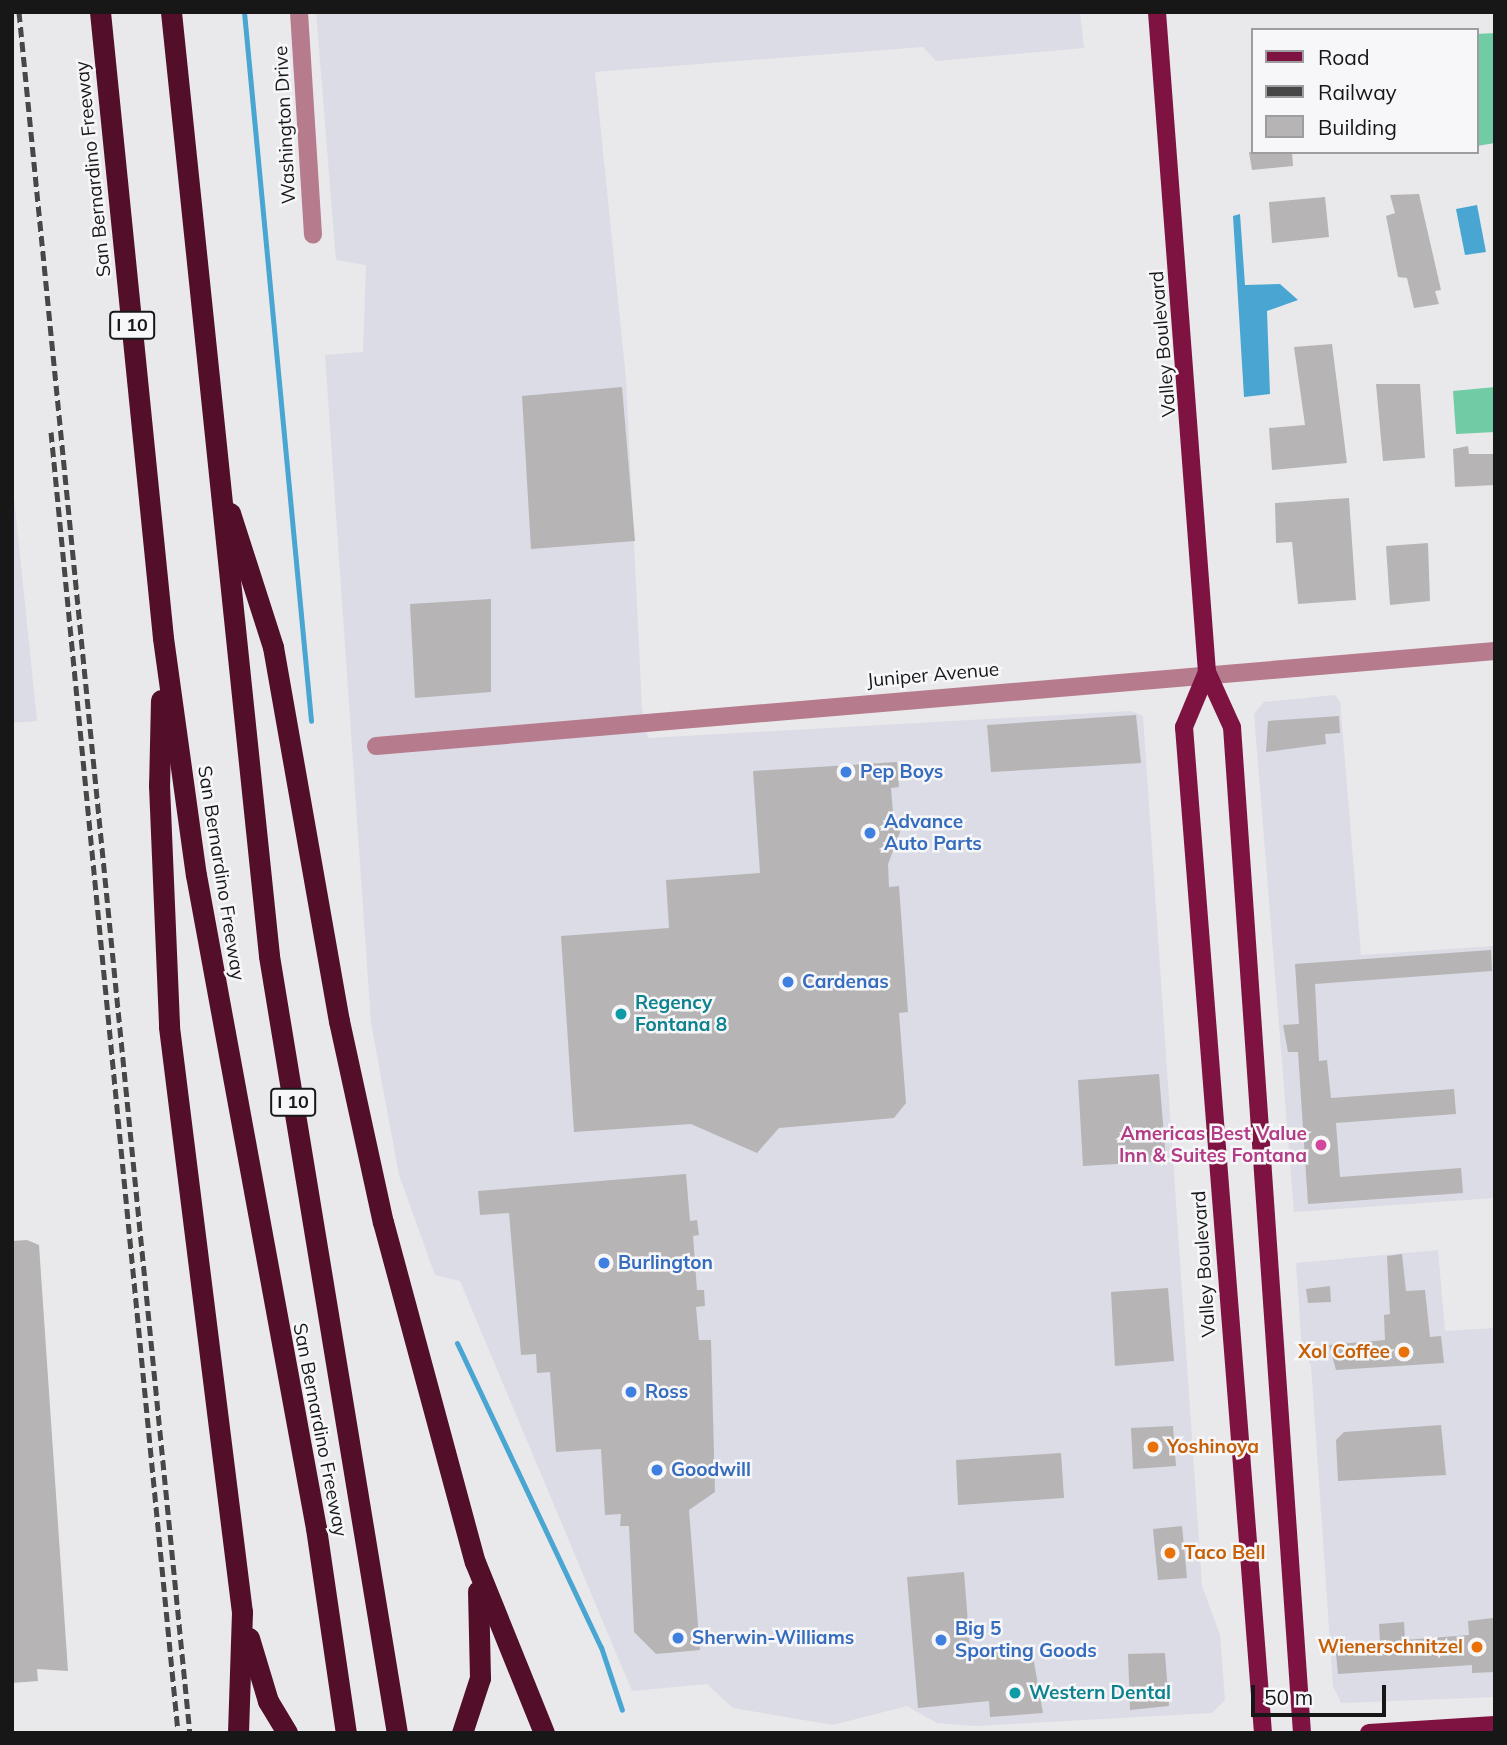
<!DOCTYPE html>
<html>
<head>
<meta charset="utf-8">
<style>
	body { margin:0 }
	#map { position:relative; width:1507px; height:1745px; overflow:hidden; background:#e9e9eb; font-family:Mulish,sans-serif }
	div>[style] { position:absolute }
	.built>* { inset:0; background:#dbdce5 }
	.green>* { inset:0; background:#71cca5 }
	.water>* { inset:0; background:#49a5d2 }
	.stream>* { height:5px; margin:-2.5px; padding:0 2.5px; transform-origin:2.5px; border-radius:2.5px; background:#49a5d2 }
	.building>* { inset:0; background:#b6b4b5 }
	.minor>* { height:18px; margin:-9px; padding:0 9px; transform-origin:9px; border-radius:9px; background:#b67b8c }
	.major>* { height:18px; margin:-9px; padding:0 9px; transform-origin:9px; border-radius:9px; background:#7e1341 }
	.highway>* { height:21px; margin:-10.5px; padding:0 10.5px; transform-origin:10.5px; border-radius:10.5px; background:#530f2a }
	.rail>* { height:5px; margin-top:-2.5px; transform-origin:0; background:repeating-linear-gradient(90deg,#474748 0 10px,transparent 0 15px) }
	.dots>* { width:19px; height:19px; translate:-50% -50%; box-sizing:border-box; border:4px solid #f7f7f9; border-radius:50% }
	span { translate:-50% -50%; white-space:nowrap; text-align:center; line-height:1.15; -webkit-text-stroke:5px #f7f7f9; paint-order:stroke }
	.shield-label span { padding:2px 5px; background:#f7f7f9; border:2px solid; border-radius:5px; -webkit-text-stroke-width:0 }
	.shield-label { font-size:18px; color:#171718; font-weight:700 }
	.street-label { font-size:19px; color:#171718 }
	.shop-label { font-size:19px; color:#366cbe; font-weight:700 }
	.left { translate:0 -50%; text-align:left }
	.culture-label { font-size:19px; color:#0d838f; font-weight:700 }
	.hotel-label { font-size:19px; color:#b23c85; font-weight:700 }
	.right { translate:-100% -50%; text-align:right }
	.food-label { font-size:19px; color:#c56008; font-weight:700 }
	.frame { position:absolute; inset:0; border:14px solid #171718; pointer-events:none }
	.legend { position:absolute; left:1251px; top:28px; width:228px; height:126px; box-sizing:border-box; background:#f7f7f9; border:2px solid #9d9d9f; margin:0; padding:9px 12px; list-style:none; font-size:21px; color:#171718 }
	.legend li { display:flex; align-items:center; gap:14px; height:35px }
	.legend b { width:35px; border:2px solid #9d9d9f }
	.scale { position:absolute; left:1251px; top:1685px; width:135px; height:32px; box-sizing:border-box; border:4px solid #171718; border-top:0; padding-left:9px; font-size:21px; line-height:24px; white-space:nowrap; color:#171718; -webkit-text-stroke:5px #f7f7f9; paint-order:stroke }
</style>
</head>
<body>
<div id="map">
	<div class="built">
		<div style="clip-path:polygon(316px 12px,1080px 12px,1084px 48px,936px 61px,923px 47px,595px 72px,626px 379px,642px 708px,648px 738px,1131px 711px,1143px 716px,1202px 1586px,1220px 1635px,1225px 1700px,1212px 1713px,975px 1726px,937px 1723px,907px 1706px,833px 1725px,733px 1708px,707px 1684px,632px 1691px,460px 1281px,435px 1275px,399px 1175px,371px 1023px,325px 355px,363px 352px,366px 265px,336px 260px)"></div>
		<div style="clip-path:polygon(12px 477px,37px 721px,12px 723px)"></div>
		<div style="clip-path:polygon(1335px 695px,1340px 702px,1361px 955px,1495px 946px,1495px 1198px,1294px 1212px,1254px 714px,1264px 702px)"></div>
		<div style="clip-path:polygon(1438px 1250px,1445px 1331px,1495px 1328px,1495px 1697px,1341px 1703px,1333px 1686px,1311px 1365px,1302px 1351px,1296px 1263px)"></div>
	</div>
	<div class="green">
		<div style="clip-path:polygon(1495px 33px,1495px 143px,1477px 146px,1477px 34px)"></div>
		<div style="clip-path:polygon(1495px 387px,1495px 432px,1456px 434px,1453px 391px)"></div>
	</div>
	<div class="water">
		<div style="clip-path:polygon(1477px 205px,1486px 252px,1465px 255px,1456px 209px)"></div>
		<div style="clip-path:polygon(1240px 214px,1245px 285px,1280px 284px,1298px 300px,1267px 311px,1270px 394px,1244px 397px,1233px 216px)"></div>
	</div>
	<div class="stream">
		<div style="left:244px;top:12px;width:712px;rotate:84.6deg"></div>
		<div style="left:457px;top:1343px;width:336px;rotate:64.7deg"></div>
		<div style="left:601px;top:1647px;width:66px;rotate:71.6deg"></div>
	</div>
	<div class="building">
		<div style="clip-path:polygon(1249px 152px,1292px 152px,1293px 166px,1252px 170px)"></div>
		<div style="clip-path:polygon(1419px 194px,1441px 290px,1435px 291px,1439px 304px,1414px 308px,1407px 278px,1398px 277px,1386px 216px,1395px 213px,1390px 195px)"></div>
		<div style="clip-path:polygon(1325px 197px,1329px 237px,1272px 243px,1269px 202px)"></div>
		<div style="clip-path:polygon(1332px 344px,1347px 463px,1272px 470px,1269px 428px,1305px 425px,1294px 347px)"></div>
		<div style="clip-path:polygon(1376px 384px,1420px 384px,1425px 458px,1383px 461px)"></div>
		<div style="clip-path:polygon(622px 387px,635px 541px,531px 549px,522px 396px)"></div>
		<div style="clip-path:polygon(1468px 446px,1469px 454px,1495px 454px,1495px 485px,1455px 487px,1453px 449px)"></div>
		<div style="clip-path:polygon(1349px 498px,1356px 600px,1298px 604px,1292px 542px,1276px 543px,1275px 503px)"></div>
		<div style="clip-path:polygon(1428px 543px,1430px 601px,1390px 605px,1386px 546px)"></div>
		<div style="clip-path:polygon(491px 599px,491px 692px,415px 698px,410px 604px)"></div>
		<div style="clip-path:polygon(1136px 715px,1141px 763px,991px 772px,987px 725px)"></div>
		<div style="clip-path:polygon(1339px 716px,1340px 733px,1325px 734px,1326px 744px,1266px 752px,1268px 721px)"></div>
		<div style="clip-path:polygon(897px 762px,899px 787px,891px 788px,894px 824px,902px 827px,888px 864px,889px 887px,899px 886px,908px 1012px,899px 1013px,906px 1103px,894px 1118px,779px 1128px,757px 1153px,691px 1124px,574px 1132px,561px 936px,669px 928px,666px 880px,760px 873px,753px 771px)"></div>
		<div style="clip-path:polygon(1491px 950px,1492px 971px,1315px 984px,1319px 1061px,1327px 1060px,1331px 1098px,1454px 1089px,1456px 1114px,1336px 1123px,1340px 1177px,1461px 1168px,1463px 1193px,1308px 1204px,1298px 1052px,1288px 1052px,1283px 1025px,1299px 1024px,1295px 964px)"></div>
		<div style="clip-path:polygon(1159px 1074px,1166px 1161px,1083px 1166px,1078px 1080px)"></div>
		<div style="clip-path:polygon(686px 1174px,690px 1221px,697px 1220px,699px 1235px,693px 1236px,697px 1290px,704px 1290px,705px 1306px,696px 1307px,699px 1340px,711px 1340px,715px 1492px,689px 1510px,700px 1650px,656px 1654px,634px 1632px,629px 1526px,620px 1526px,621px 1514px,605px 1515px,601px 1449px,556px 1452px,550px 1372px,537px 1373px,536px 1354px,521px 1355px,509px 1213px,480px 1215px,478px 1191px)"></div>
		<div style="clip-path:polygon(27px 1240px,39px 1245px,68px 1671px,37px 1669px,38px 1681px,12px 1683px,12px 1241px)"></div>
		<div style="clip-path:polygon(1402px 1254px,1406px 1291px,1425px 1290px,1430px 1337px,1441px 1336px,1444px 1363px,1336px 1370px,1329px 1345px,1385px 1340px,1384px 1315px,1390px 1314px,1387px 1256px)"></div>
		<div style="clip-path:polygon(1330px 1286px,1331px 1302px,1308px 1303px,1306px 1289px)"></div>
		<div style="clip-path:polygon(1168px 1288px,1174px 1361px,1115px 1366px,1111px 1292px)"></div>
		<div style="clip-path:polygon(1441px 1425px,1446px 1475px,1338px 1481px,1336px 1440px,1344px 1432px)"></div>
		<div style="clip-path:polygon(1173px 1426px,1176px 1466px,1133px 1469px,1131px 1428px)"></div>
		<div style="clip-path:polygon(1061px 1453px,1064px 1498px,958px 1505px,956px 1460px)"></div>
		<div style="clip-path:polygon(1182px 1526px,1187px 1578px,1158px 1580px,1153px 1529px)"></div>
		<div style="clip-path:polygon(964px 1572px,970px 1649px,1032px 1651px,1043px 1713px,990px 1717px,989px 1701px,918px 1708px,907px 1577px)"></div>
		<div style="clip-path:polygon(1493px 1618px,1495px 1672px,1472px 1673px,1472px 1665px,1338px 1674px,1335px 1644px,1380px 1642px,1379px 1624px,1404px 1622px,1405px 1640px,1469px 1635px,1468px 1621px)"></div>
		<div style="clip-path:polygon(1165px 1653px,1169px 1706px,1130px 1710px,1128px 1654px)"></div>
	</div>
	<div class="minor">
		<div style="left:299px;top:12px;width:223px;rotate:86.4deg"></div>
		<div style="left:376px;top:746px;width:1123px;rotate:-4.85deg"></div>
	</div>
	<div class="major">
		<div style="left:1157px;top:12px;width:662px;rotate:85.67deg"></div>
		<div style="left:1207px;top:672px;width:60px;rotate:65.6deg"></div>
		<div style="left:1232px;top:727px;width:1008px;rotate:86.02deg"></div>
		<div style="left:1207px;top:672px;width:60px;rotate:112.7deg"></div>
		<div style="left:1184px;top:727px;width:1009px;rotate:85.51deg"></div>
		<div style="left:1369px;top:1733px;width:126px;rotate:-3.6deg"></div>
	</div>
	<div class="highway">
		<div style="left:100px;top:12px;width:629px;rotate:84.25deg"></div>
		<div style="left:163px;top:638px;width:239px;rotate:82.1deg"></div>
		<div style="left:196px;top:875px;width:664px;rotate:79.59deg"></div>
		<div style="left:316px;top:1528px;width:207px;rotate:81.7deg"></div>
		<div style="left:171px;top:12px;width:949px;rotate:84.07deg"></div>
		<div style="left:269px;top:956px;width:787px;rotate:80.65deg"></div>
		<div style="left:230px;top:513px;width:141px;rotate:72.2deg"></div>
		<div style="left:273px;top:647px;width:380px;rotate:80deg"></div>
		<div style="left:339px;top:1021px;width:206px;rotate:77.7deg"></div>
		<div style="left:383px;top:1222px;width:352px;rotate:74.9deg"></div>
		<div style="left:475px;top:1562px;width:184px;rotate:68deg"></div>
		<div style="left:161px;top:700px;width:85px;rotate:91.3deg"></div>
		<div style="left:159px;top:785px;width:242px;rotate:87.6deg"></div>
		<div style="left:169px;top:1027px;width:590px;rotate:82.89deg"></div>
		<div style="left:242px;top:1612px;width:121px;rotate:91.9deg"></div>
		<div style="left:249px;top:1638px;width:66px;rotate:73.2deg"></div>
		<div style="left:268px;top:1701px;width:37px;rotate:59deg"></div>
		<div style="left:462px;top:1733px;width:58px;rotate:-71.9deg"></div>
		<div style="left:480px;top:1678px;width:87px;rotate:-91.3deg"></div>
	</div>
	<div class="rail">
		<div style="left:19px;top:12px;width:1729px;rotate:84.33deg"></div>
		<div style="left:51px;top:432px;width:1307px;rotate:84.42deg"></div>
	</div>
	<div class="dots">
		<div style="left:846px;top:772px;background:#3f7fe0"></div>
		<div style="left:870px;top:833px;background:#3f7fe0"></div>
		<div style="left:788px;top:982px;background:#3f7fe0"></div>
		<div style="left:621px;top:1014px;background:#0f9aa8"></div>
		<div style="left:1321px;top:1145px;background:#d1479c"></div>
		<div style="left:604px;top:1263px;background:#3f7fe0"></div>
		<div style="left:1404px;top:1352px;background:#e8710a"></div>
		<div style="left:631px;top:1392px;background:#3f7fe0"></div>
		<div style="left:1153px;top:1447px;background:#e8710a"></div>
		<div style="left:657px;top:1470px;background:#3f7fe0"></div>
		<div style="left:1170px;top:1553px;background:#e8710a"></div>
		<div style="left:678px;top:1638px;background:#3f7fe0"></div>
		<div style="left:941px;top:1640px;background:#3f7fe0"></div>
		<div style="left:1477px;top:1647px;background:#e8710a"></div>
		<div style="left:1015px;top:1693px;background:#0f9aa8"></div>
	</div>
	<div class="shield-label">
		<span style="left:132px;top:325px">I 10</span>
		<span style="left:293px;top:1102px">I 10</span>
	</div>
	<div class="street-label">
		<span style="left:285px;top:125px;rotate:-93deg">Washington Drive</span>
		<span style="left:93px;top:169px;rotate:-96deg">San Bernardino Freeway</span>
		<span style="left:1163px;top:344px;rotate:-95deg">Valley Boulevard</span>
		<span style="left:933px;top:675px;rotate:-5deg">Juniper Avenue</span>
		<span style="left:221px;top:873px;rotate:81deg">San Bernardino Freeway</span>
		<span style="left:1204px;top:1264px;rotate:-94deg">Valley Boulevard</span>
		<span style="left:320px;top:1430px;rotate:79deg">San Bernardino Freeway</span>
	</div>
	<div class="shop-label">
		<span class="left" style="left:860px;top:772px">Pep Boys</span>
		<span class="left" style="left:884px;top:833px">Advance<br>Auto Parts</span>
		<span class="left" style="left:802px;top:982px">Cardenas</span>
		<span class="left" style="left:618px;top:1263px">Burlington</span>
		<span class="left" style="left:645px;top:1392px">Ross</span>
		<span class="left" style="left:671px;top:1470px">Goodwill</span>
		<span class="left" style="left:955px;top:1640px">Big 5<br>Sporting Goods</span>
		<span class="left" style="left:692px;top:1638px">Sherwin-Williams</span>
	</div>
	<div class="culture-label">
		<span class="left" style="left:635px;top:1014px">Regency<br>Fontana 8</span>
		<span class="left" style="left:1029px;top:1693px">Western Dental</span>
	</div>
	<div class="hotel-label">
		<span class="right" style="left:1307px;top:1145px">Americas Best Value<br>Inn &amp; Suites Fontana</span>
	</div>
	<div class="food-label">
		<span class="right" style="left:1390px;top:1352px">Xol Coffee</span>
		<span class="left" style="left:1167px;top:1447px">Yoshinoya</span>
		<span class="left" style="left:1184px;top:1553px">Taco Bell</span>
		<span class="right" style="left:1463px;top:1647px">Wienerschnitzel</span>
	</div>
	<div class="frame"></div>
	<ul class="legend">
	<li><b style="height:9px;background:#7e1341"></b>Road</li>
	<li><b style="height:9px;background:#474748"></b>Railway</li>
	<li><b style="height:19px;background:#b6b4b5"></b>Building</li>
	</ul>
	<div class="scale">50 m</div>
</div>
</body>
</html>
